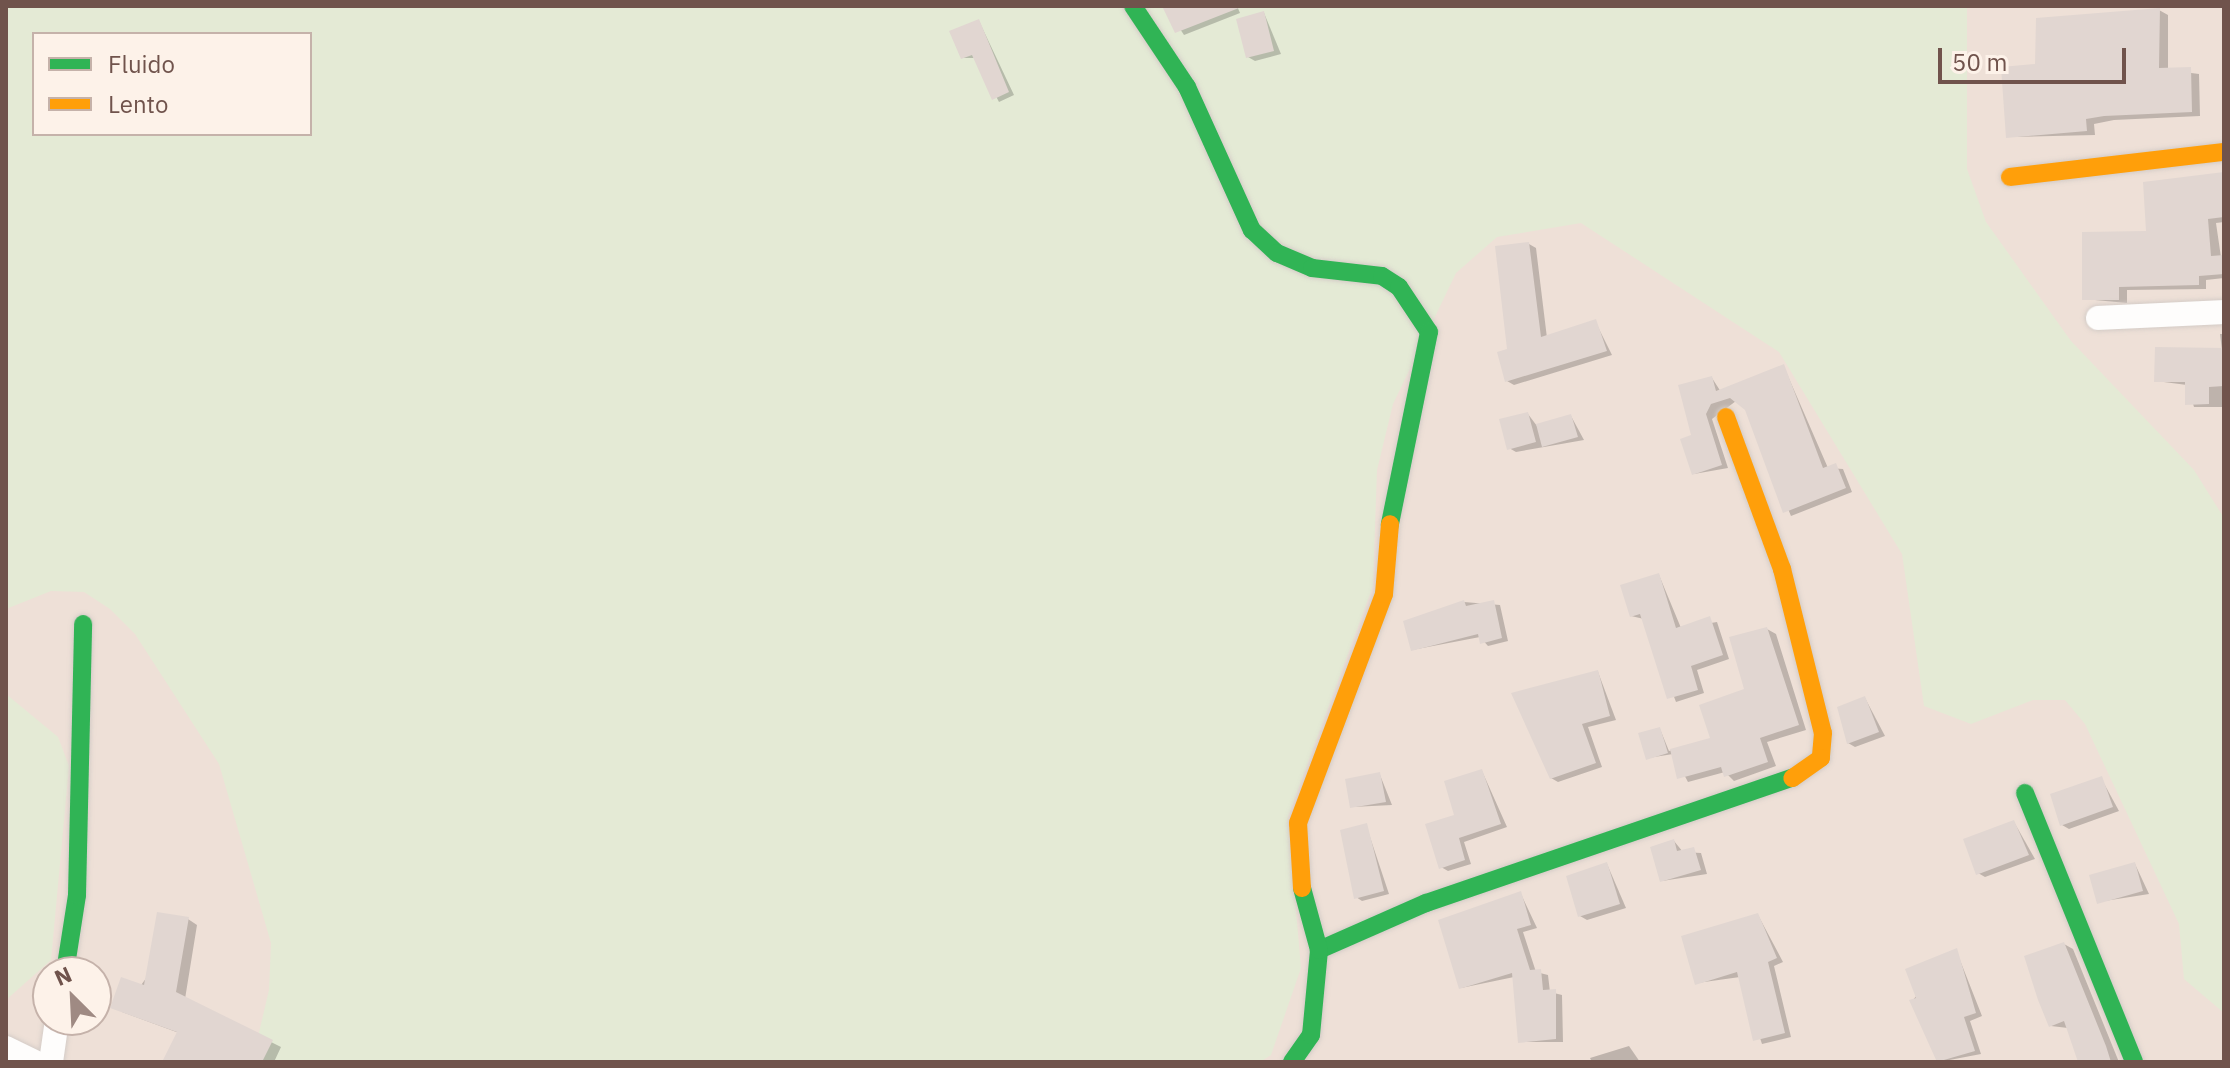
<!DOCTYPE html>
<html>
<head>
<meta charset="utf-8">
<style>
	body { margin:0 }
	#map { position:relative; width:2230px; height:1068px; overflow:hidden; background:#f5efe9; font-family:"IBM Plex Sans",sans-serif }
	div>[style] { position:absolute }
	.residential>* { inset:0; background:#eee0d7 }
	.green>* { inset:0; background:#e4ead5 }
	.shadow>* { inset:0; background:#0003 }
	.building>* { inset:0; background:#e1d6d1 }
	.roads { filter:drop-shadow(0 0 2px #d4ccc7) drop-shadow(0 0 2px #d4ccc7) }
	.street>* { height:24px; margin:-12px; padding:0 12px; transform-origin:12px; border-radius:12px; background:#fefdfc }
	.fast>* { height:18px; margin:-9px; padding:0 9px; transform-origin:9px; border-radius:9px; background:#30b455 }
	.slow>* { height:18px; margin:-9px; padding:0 9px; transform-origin:9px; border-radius:9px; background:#ff9f0a }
	span { translate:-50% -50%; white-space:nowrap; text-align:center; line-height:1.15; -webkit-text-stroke:6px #fdf2e9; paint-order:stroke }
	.frame { position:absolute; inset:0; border:8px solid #70534c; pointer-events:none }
	.legend { position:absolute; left:32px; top:32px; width:280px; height:104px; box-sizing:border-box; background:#fdf2e9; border:2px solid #c5b2aa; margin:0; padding:10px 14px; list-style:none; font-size:24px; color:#70534c }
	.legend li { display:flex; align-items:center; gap:16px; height:40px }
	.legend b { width:40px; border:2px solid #c5b2aa }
	.north { position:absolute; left:32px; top:956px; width:80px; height:80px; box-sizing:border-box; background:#fdf2e9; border:2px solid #c5b2aa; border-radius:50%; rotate:336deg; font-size:22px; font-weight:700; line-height:32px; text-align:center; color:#70534c }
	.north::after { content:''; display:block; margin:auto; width:28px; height:36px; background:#9f8a83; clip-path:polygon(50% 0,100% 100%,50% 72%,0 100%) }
	.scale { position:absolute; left:1938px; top:48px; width:188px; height:36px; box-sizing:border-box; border:4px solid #70534c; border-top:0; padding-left:10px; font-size:24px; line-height:28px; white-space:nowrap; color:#70534c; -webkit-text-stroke:6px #fdf2e9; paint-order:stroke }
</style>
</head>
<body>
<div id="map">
	<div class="residential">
		<div style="clip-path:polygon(evenodd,6px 6px,2224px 6px,2224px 1062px,6px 1062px,6px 6px,34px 34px,310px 34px,310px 134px,34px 134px,34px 34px,6px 6px,48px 972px,96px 972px,96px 1020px,48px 1020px,48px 972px)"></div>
	</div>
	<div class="green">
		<div style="clip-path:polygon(evenodd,6px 6px,1967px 6px,1967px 169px,1986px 222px,2071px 341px,2194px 470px,2224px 518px,2224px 1013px,2184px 979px,2179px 924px,2085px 724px,2065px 700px,2033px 700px,1971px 724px,1924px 706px,1902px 554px,1779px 352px,1581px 223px,1497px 237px,1456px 273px,1393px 404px,1377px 470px,1373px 586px,1288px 817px,1301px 968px,1271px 1055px,1260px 1062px,252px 1062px,269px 990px,271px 943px,219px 764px,135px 634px,110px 609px,84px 592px,51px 591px,6px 609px,6px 6px,34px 34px,310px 34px,310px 134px,34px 134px,34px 34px)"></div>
		<div style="clip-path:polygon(6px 694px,58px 737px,69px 766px,51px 960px,6px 1000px)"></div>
	</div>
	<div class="shadow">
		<div style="clip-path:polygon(1165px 6px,1237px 6px,1240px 13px,1184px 35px)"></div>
		<div style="clip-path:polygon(2159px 10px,2168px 15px,2168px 70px,2199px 74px,2200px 116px,2114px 120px,2094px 124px,2095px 135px,2008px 137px)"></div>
		<div style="clip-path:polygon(1264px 13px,1281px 54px,1255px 61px,1248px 57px)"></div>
		<div style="clip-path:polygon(979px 21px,1014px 95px,999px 102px,976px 58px,963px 58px)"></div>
		<div style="clip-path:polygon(2224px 172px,2224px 222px,2216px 223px,2224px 278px,2206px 280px,2206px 289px,2127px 290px,2127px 303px,2084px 299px,2148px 233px)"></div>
		<div style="clip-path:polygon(1529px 244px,1536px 248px,1547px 338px,1595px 321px,1612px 355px,1514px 385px,1507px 381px,1509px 351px)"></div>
		<div style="clip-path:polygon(2220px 334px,2224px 334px,2224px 407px,2194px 407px,2187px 385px,2156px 381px,2222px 350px)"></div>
		<div style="clip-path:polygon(1784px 367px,1828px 468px,1843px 469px,1852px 492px,1791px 516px,1746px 409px,1736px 401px,1712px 419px,1728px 468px,1694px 474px,1694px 437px,1712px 378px,1721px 392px)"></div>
		<div style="clip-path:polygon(1528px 414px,1537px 426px,1571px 416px,1584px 440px,1516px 452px,1509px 448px)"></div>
		<div style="clip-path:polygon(1659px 575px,1681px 628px,1717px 622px,1729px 659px,1697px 670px,1704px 693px,1676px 702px,1644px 619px,1631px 616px)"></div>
		<div style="clip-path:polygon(1464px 602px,1500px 605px,1508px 641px,1488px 646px,1480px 637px,1412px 650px)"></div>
		<div style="clip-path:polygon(1767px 629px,1776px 634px,1806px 730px,1767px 742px,1776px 766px,1734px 781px,1725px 772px,1688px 782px,1673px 754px,1648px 758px,1660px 729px,1669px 751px,1713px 739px,1746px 691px)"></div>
		<div style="clip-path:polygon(1598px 672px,1616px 720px,1588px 727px,1602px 767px,1558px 782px,1551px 778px)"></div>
		<div style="clip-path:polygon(1865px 698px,1885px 736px,1855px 747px,1848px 743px)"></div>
		<div style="clip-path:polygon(1482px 771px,1507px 827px,1464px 842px,1471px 864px,1448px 871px,1441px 867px,1456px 816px)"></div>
		<div style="clip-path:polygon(1380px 775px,1392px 805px,1352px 807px)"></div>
		<div style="clip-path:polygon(2101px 778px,2119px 811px,2069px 829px,2062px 825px)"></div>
		<div style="clip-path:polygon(2014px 822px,2035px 859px,1985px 877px,1978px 873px)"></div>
		<div style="clip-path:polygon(1366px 825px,1389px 894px,1362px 901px,1356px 897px)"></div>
		<div style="clip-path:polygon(1674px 841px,1683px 852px,1701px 853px,1707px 874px,1662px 881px)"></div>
		<div style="clip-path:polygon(1607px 864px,1626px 908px,1587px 920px,1580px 916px)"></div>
		<div style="clip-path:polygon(2135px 864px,2149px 894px,2098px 902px)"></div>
		<div style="clip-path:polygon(1521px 894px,1537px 928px,1523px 932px,1536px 972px,1548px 975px,1550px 992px,1562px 995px,1563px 1042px,1520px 1042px,1514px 977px,1461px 988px)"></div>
		<div style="clip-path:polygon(1758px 915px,1783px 962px,1774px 966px,1791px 1037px,1762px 1044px,1740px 977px,1697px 983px)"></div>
		<div style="clip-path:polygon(188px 919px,197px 925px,185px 999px,281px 1047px,274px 1062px,166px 1062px,179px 1033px,122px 1012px)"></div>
		<div style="clip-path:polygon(2064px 944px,2073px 949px,2119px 1062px,2080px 1062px,2068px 1028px,2051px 1026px)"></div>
		<div style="clip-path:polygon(1956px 950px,1982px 1016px,1970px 1021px,1981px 1054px,1939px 1062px,1912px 1001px)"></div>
		<div style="clip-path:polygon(1629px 1046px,1640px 1062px,1592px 1062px,1590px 1058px)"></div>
	</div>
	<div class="building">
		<div style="clip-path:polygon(1162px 6px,1239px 6px,1239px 8px,1175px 33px)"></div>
		<div style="clip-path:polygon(2160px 8px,2159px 68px,2191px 67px,2192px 112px,2104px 116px,2086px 119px,2087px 131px,2006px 138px,2001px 67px,2035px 64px,2036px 18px)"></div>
		<div style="clip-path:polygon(1264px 11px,1274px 51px,1246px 58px,1236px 19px)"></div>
		<div style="clip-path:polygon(979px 19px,1009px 92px,992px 100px,972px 55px,961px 59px,949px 31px)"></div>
		<div style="clip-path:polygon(2224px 172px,2224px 217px,2208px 219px,2211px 256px,2224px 255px,2224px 274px,2199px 276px,2199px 285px,2119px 287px,2119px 300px,2082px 300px,2082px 232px,2146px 231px,2143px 182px)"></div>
		<div style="clip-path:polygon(1529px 242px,1541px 337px,1596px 319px,1607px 351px,1505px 382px,1497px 352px,1507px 349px,1495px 246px)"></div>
		<div style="clip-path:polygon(2155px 347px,2224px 348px,2224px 386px,2209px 387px,2209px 404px,2185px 405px,2185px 382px,2154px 382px)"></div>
		<div style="clip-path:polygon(1784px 364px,1823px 468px,1836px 463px,1846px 488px,1783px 513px,1745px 410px,1730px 398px,1711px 404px,1706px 414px,1722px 465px,1692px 475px,1680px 439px,1691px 435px,1678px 385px,1712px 376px,1716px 391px)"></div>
		<div style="clip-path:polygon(1528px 412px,1536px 442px,1507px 450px,1499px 419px)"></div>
		<div style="clip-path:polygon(1571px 414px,1578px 437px,1542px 447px,1536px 424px)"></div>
		<div style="clip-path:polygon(1659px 573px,1676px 628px,1710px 616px,1723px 655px,1691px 666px,1698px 690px,1667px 699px,1640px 614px,1630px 617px,1620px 585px)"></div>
		<div style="clip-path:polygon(1464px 600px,1466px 606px,1494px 600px,1502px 638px,1480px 644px,1478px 634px,1411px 651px,1403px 621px)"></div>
		<div style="clip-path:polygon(1767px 627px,1799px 725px,1760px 738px,1768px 762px,1724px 777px,1721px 767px,1677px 779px,1670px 749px,1710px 738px,1699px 705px,1744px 689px,1729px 637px)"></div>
		<div style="clip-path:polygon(1598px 670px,1610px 716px,1582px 724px,1596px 763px,1550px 779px,1511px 693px)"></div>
		<div style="clip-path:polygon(1865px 696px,1879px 732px,1847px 744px,1837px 707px)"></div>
		<div style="clip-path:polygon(1660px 727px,1668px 753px,1646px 760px,1638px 733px)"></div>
		<div style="clip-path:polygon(1482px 769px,1501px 824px,1459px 838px,1465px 860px,1439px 869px,1425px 824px,1454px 815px,1444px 781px)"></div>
		<div style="clip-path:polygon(1380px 772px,1386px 802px,1350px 808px,1345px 779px)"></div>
		<div style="clip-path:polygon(2102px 776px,2113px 807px,2060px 826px,2050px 794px)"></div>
		<div style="clip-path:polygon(2014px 820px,2029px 855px,1976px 875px,1963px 839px)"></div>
		<div style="clip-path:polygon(1367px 823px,1384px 891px,1354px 899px,1340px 830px)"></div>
		<div style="clip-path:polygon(1674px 839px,1677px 851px,1694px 847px,1701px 870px,1660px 882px,1650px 847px)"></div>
		<div style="clip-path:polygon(1607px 862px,1620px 904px,1578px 917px,1566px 876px)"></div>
		<div style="clip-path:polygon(2135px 862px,2143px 891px,2097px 904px,2089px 875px)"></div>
		<div style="clip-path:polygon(1521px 891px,1531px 925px,1517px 929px,1530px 970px,1541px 969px,1543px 990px,1556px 989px,1556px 1039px,1518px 1043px,1512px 973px,1459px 989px,1438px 920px)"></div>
		<div style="clip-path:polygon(157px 912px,189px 917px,176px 992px,273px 1040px,262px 1062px,162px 1062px,177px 1032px,110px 1008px,121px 977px,144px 985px)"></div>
		<div style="clip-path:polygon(1758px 913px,1777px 958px,1768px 962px,1785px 1033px,1753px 1041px,1737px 972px,1695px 985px,1681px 936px)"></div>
		<div style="clip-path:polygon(2064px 942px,2106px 1046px,2111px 1062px,2078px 1062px,2064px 1021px,2049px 1027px,2038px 1000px,2024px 956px)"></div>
		<div style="clip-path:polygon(1957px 948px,1976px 1013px,1964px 1017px,1975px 1051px,1937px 1062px,1909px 1000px,1916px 998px,1905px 969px)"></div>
	</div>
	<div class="roads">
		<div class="street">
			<div style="left:2098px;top:318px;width:126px;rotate:-2.7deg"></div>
			<div style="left:6px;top:1048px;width:32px;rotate:26deg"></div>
			<div style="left:51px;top:1062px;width:42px;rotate:-81.9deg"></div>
		</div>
		<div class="fast">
			<div style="left:1133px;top:6px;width:97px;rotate:56.3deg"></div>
			<div style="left:1187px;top:87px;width:157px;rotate:65.6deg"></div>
			<div style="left:1252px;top:230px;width:34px;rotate:43deg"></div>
			<div style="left:1277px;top:253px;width:38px;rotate:23deg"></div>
			<div style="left:1312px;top:268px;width:70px;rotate:6.5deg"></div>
			<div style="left:1382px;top:276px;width:20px;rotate:33deg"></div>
			<div style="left:1399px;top:287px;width:54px;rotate:56.3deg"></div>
			<div style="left:1429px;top:332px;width:196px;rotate:101.5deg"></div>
			<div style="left:2025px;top:793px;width:290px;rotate:67.9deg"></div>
			<div style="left:1319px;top:950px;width:117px;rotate:-23.7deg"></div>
			<div style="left:1426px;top:903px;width:387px;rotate:-18.9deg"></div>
			<div style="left:65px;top:972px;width:78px;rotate:-81.1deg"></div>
			<div style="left:77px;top:895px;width:271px;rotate:-88.7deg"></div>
			<div style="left:1292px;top:1062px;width:33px;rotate:-55deg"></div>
			<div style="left:1311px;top:1035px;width:85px;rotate:-84.6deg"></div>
			<div style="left:1319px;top:950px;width:64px;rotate:-105.3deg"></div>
		</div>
		<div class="slow">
			<div style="left:2010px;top:177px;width:215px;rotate:-6.7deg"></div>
			<div style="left:1726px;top:417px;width:162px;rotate:69.8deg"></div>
			<div style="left:1782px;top:569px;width:169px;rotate:76deg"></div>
			<div style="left:1823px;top:733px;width:25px;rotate:95deg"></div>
			<div style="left:1821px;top:758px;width:35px;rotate:145deg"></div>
			<div style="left:1302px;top:888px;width:65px;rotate:-93.5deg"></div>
			<div style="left:1298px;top:823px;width:245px;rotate:-69.4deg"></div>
			<div style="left:1384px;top:594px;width:70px;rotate:-85.1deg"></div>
		</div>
	</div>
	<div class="frame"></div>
	<ul class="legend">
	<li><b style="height:10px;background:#30b455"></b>Fluido</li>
	<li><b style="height:10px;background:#ff9f0a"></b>Lento</li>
	</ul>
	<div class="north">N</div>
	<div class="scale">50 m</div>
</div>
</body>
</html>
